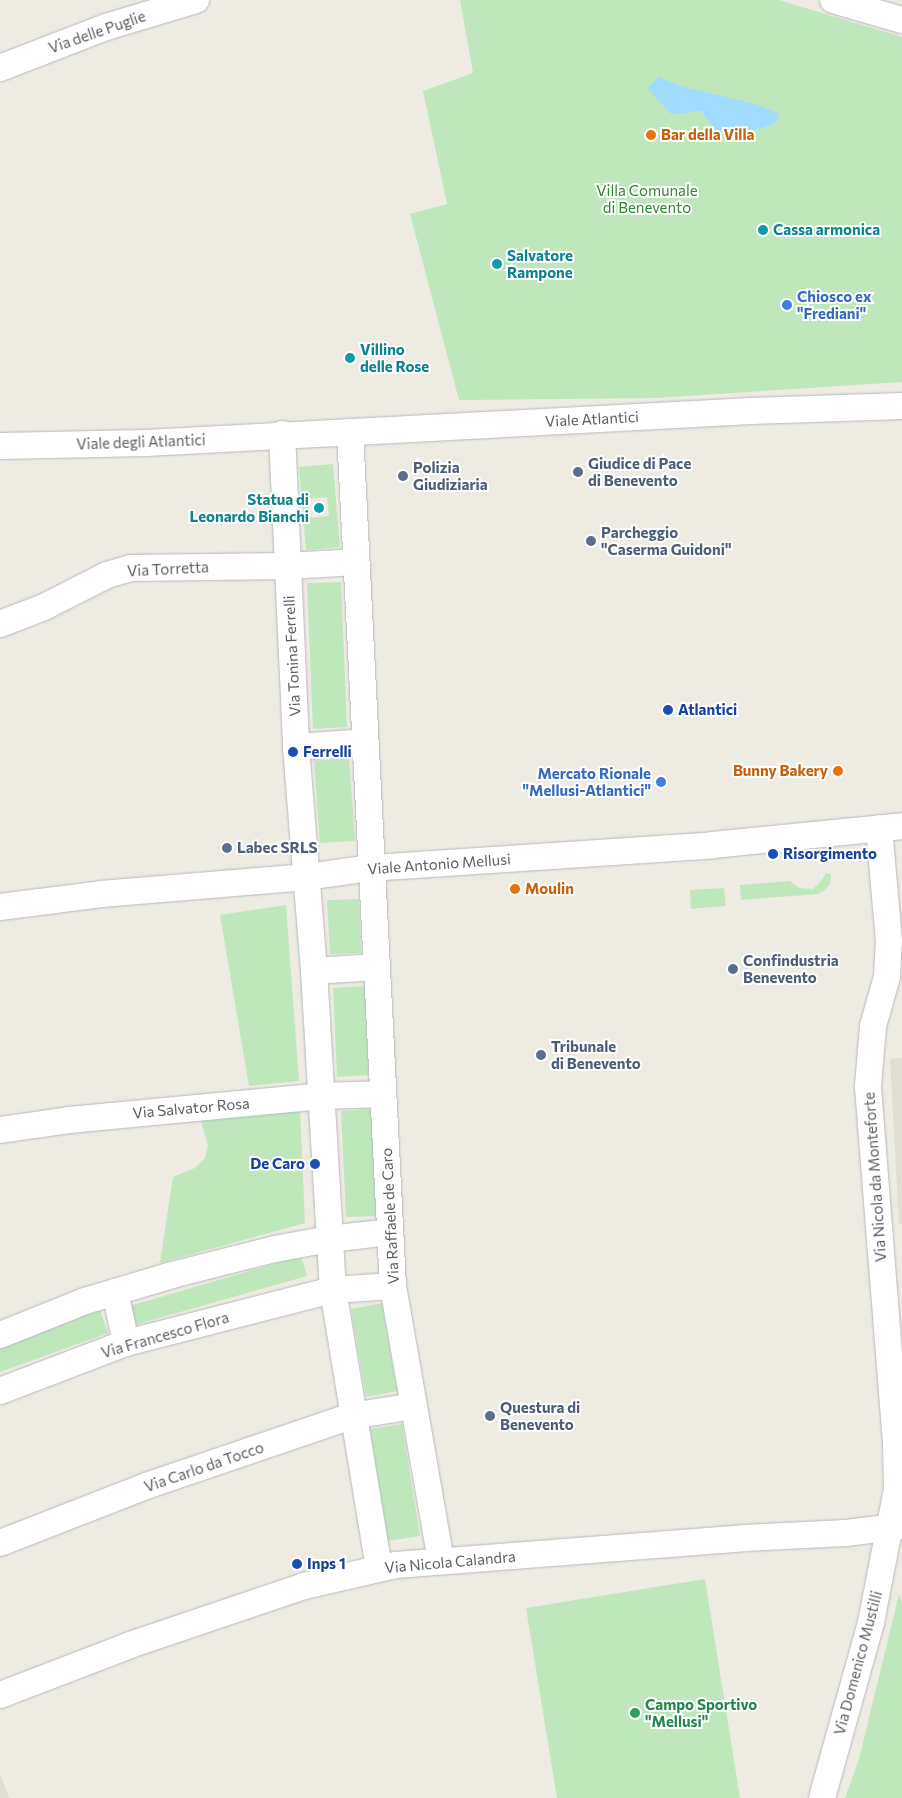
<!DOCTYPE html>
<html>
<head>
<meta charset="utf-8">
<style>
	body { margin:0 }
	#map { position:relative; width:902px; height:1798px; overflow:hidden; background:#eeebe2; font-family:Commissioner,sans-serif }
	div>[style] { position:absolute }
	.education>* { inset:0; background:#e0ddd2 }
	.green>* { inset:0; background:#bee8bc }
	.water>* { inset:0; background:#a1dbff }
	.roads { filter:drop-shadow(0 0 1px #b5b9bd) drop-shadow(0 0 1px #b5b9bd) }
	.minor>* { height:26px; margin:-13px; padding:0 13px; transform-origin:13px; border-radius:13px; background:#fff }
	.dots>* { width:14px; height:14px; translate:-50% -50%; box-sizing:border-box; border:2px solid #fff; border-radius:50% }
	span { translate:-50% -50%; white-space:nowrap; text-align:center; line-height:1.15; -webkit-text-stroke:4px #fff; paint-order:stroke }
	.street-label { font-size:15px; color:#5a5f64 }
	.food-label { font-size:15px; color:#c56008; font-weight:700 }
	.left { translate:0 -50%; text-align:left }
	.right { translate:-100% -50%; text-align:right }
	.park-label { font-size:15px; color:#2f872e }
	.culture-label { font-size:15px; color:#0d838f; font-weight:700 }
	.shop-label { font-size:15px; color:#366cbe; font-weight:700 }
	.service-label { font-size:15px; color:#4e5e75; font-weight:700 }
	.transit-label { font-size:15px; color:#164399; font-weight:700 }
	.leisure-label { font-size:15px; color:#27864d; font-weight:700 }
</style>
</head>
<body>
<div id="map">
	<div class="education">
		<div style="clip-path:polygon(902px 1058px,902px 1224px,899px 1224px,890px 1059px)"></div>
		<div style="clip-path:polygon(0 1773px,9px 1798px,0 1798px)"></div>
	</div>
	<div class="green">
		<div style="clip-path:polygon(460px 0,779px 0,902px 37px,902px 382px,655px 398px,459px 400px,410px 214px,447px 204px,423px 91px,473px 73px)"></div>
		<div style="clip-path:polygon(evenodd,333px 464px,340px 547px,306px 550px,299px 467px,333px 464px,327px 497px,329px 516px,310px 518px,309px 499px,327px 497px)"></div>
		<div style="clip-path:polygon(341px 582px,347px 727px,313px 729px,307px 583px)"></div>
		<div style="clip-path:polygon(349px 758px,355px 841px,320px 843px,314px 761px)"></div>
		<div style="clip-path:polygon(826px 873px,831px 874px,830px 884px,826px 889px,818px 894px,741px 900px,740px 885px,790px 881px,799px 888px,813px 889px,822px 880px)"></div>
		<div style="clip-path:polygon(724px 888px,726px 906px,691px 909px,690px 890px)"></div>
		<div style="clip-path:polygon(359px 899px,361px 953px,330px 954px,327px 900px)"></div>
		<div style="clip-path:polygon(286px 905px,299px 1081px,249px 1086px,220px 915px)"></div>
		<div style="clip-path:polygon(365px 986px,369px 1075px,337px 1077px,333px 988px)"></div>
		<div style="clip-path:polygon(373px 1109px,378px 1216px,346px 1217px,341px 1111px)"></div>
		<div style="clip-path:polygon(300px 1110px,305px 1223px,160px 1263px,173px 1177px,195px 1168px,205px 1158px,208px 1146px,200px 1117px)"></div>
		<div style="clip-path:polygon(301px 1256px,307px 1276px,131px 1326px,126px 1307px)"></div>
		<div style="clip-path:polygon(382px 1303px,397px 1391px,366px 1397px,351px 1309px)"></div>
		<div style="clip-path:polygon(100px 1310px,108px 1333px,0 1372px,0 1346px)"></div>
		<div style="clip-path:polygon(402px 1424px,420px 1536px,388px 1541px,370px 1429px)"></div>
		<div style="clip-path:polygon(705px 1579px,740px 1798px,557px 1798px,526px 1608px)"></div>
		<div style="clip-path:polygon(899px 1594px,902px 1601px,902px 1798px,845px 1798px,859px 1759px)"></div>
	</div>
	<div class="water">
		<div style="clip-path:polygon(659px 77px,679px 86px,755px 104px,778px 113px,778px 118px,776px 123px,762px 128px,730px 133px,717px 133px,701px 110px,682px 114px,671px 114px,647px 88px)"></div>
	</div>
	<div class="roads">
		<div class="minor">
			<div style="left:833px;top:0;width:72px;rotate:16.2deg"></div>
			<div style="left:0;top:68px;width:114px;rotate:-21.1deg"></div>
			<div style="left:106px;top:27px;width:94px;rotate:-16.7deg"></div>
			<div style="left:350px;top:432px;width:855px;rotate:87.12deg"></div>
			<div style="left:393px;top:1286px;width:279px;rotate:80.1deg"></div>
			<div style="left:282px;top:434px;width:313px;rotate:87.4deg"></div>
			<div style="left:296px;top:747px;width:225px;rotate:85.4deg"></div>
			<div style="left:314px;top:971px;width:320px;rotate:86.6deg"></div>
			<div style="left:333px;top:1290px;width:282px;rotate:80.6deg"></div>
			<div style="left:0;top:446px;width:146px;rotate:-1.2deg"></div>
			<div style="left:146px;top:443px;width:606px;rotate:-3.03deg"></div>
			<div style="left:751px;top:411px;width:151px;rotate:-1.9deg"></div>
			<div style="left:0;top:624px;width:47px;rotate:-21.1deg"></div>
			<div style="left:44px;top:607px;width:71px;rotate:-26.9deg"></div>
			<div style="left:107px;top:575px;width:25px;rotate:-16deg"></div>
			<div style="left:131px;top:568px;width:157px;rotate:-0.7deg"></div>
			<div style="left:288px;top:566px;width:68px;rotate:-3.4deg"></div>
			<div style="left:296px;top:747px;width:69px;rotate:-4.1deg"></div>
			<div style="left:0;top:907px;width:102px;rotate:-7.3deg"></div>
			<div style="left:101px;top:894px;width:207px;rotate:-4.7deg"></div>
			<div style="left:307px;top:877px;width:65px;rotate:-8deg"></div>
			<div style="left:371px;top:868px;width:343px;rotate:-3.8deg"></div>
			<div style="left:713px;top:845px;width:190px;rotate:-5.7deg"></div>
			<div style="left:314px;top:971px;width:62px;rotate:-3.7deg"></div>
			<div style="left:0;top:1130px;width:70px;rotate:-8.2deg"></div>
			<div style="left:69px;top:1120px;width:254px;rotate:-5.4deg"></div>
			<div style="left:322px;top:1096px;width:61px;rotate:-1.9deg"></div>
			<div style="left:115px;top:1292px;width:52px;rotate:77.8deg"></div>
			<div style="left:0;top:1335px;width:92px;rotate:-21.8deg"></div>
			<div style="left:85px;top:1301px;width:91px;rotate:-16.6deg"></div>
			<div style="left:172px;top:1275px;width:106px;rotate:-14.2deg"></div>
			<div style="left:275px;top:1249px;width:55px;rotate:-10.5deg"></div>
			<div style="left:329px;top:1239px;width:61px;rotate:-6.5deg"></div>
			<div style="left:0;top:1391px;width:135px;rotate:-20.9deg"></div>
			<div style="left:126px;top:1343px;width:214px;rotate:-14.4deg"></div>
			<div style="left:333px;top:1290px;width:60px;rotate:-3.8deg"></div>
			<div style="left:0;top:1543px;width:157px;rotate:-21.3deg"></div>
			<div style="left:146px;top:1486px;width:218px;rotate:-18.8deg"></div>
			<div style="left:352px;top:1416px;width:62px;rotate:-9.3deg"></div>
			<div style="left:0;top:1695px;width:139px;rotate:-21deg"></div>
			<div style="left:130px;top:1645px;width:184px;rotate:-18.7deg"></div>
			<div style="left:304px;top:1586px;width:94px;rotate:-12.9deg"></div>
			<div style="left:396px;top:1565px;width:349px;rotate:-4.4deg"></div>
			<div style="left:744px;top:1538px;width:102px;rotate:-2.8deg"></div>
			<div style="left:846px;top:1533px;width:56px;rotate:-7.1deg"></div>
			<div style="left:822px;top:1798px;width:183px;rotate:-74.4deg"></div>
			<div style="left:871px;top:1622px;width:135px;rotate:-78.9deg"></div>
			<div style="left:897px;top:1490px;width:47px;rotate:-91.2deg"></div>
			<div style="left:896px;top:1443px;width:358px;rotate:-94.5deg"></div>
			<div style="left:868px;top:1086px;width:60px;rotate:-85.2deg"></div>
			<div style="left:873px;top:1026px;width:51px;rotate:-74.1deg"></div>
			<div style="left:887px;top:977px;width:35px;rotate:-87deg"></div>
			<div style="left:889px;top:942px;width:114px;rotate:-95deg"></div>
		</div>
	</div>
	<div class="dots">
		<div style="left:651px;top:135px;background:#e8710a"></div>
		<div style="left:763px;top:230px;background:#0f9aa8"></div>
		<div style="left:497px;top:264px;background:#0f9aa8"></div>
		<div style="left:787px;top:305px;background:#3f7fe0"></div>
		<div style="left:350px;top:358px;background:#0f9aa8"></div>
		<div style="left:578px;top:472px;background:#5c6f8a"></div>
		<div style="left:403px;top:476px;background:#5c6f8a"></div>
		<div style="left:319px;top:508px;background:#0f9aa8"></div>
		<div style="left:591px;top:541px;background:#5c6f8a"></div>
		<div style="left:668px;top:710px;background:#1a4fb4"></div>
		<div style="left:293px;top:752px;background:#1a4fb4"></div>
		<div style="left:838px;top:771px;background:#e8710a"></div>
		<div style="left:661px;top:782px;background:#3f7fe0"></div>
		<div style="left:227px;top:848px;background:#5c6f8a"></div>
		<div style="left:773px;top:854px;background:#1a4fb4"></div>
		<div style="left:515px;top:889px;background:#e8710a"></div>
		<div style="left:733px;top:969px;background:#5c6f8a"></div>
		<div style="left:541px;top:1055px;background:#5c6f8a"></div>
		<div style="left:315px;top:1164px;background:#1a4fb4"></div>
		<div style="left:490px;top:1416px;background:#5c6f8a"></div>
		<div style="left:297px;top:1564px;background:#1a4fb4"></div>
		<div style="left:635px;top:1713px;background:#2e9e5b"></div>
	</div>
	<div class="street-label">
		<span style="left:97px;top:32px;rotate:-19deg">Via delle Puglie</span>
		<span style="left:592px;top:419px;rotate:-3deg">Viale Atlantici</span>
		<span style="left:141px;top:442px;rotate:-2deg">Viale degli Atlantici</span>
		<span style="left:168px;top:569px;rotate:-3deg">Via Torretta</span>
		<span style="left:292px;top:656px;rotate:-93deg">Via Tonina Ferrelli</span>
		<span style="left:439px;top:864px;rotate:-4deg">Viale Antonio Mellusi</span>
		<span style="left:191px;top:1108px;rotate:-5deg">Via Salvator Rosa</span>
		<span style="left:875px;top:1177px;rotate:-94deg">Via Nicola da Monteforte</span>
		<span style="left:390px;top:1216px;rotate:-93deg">Via Raffaele de Caro</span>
		<span style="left:165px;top:1335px;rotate:-16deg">Via Francesco Flora</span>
		<span style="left:204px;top:1467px;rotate:-19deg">Via Carlo da Tocco</span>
		<span style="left:450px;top:1562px;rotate:-5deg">Via Nicola Calandra</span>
		<span style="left:858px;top:1663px;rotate:-75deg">Via Domenico Mustilli</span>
	</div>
	<div class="food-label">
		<span class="left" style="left:661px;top:135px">Bar della Villa</span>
		<span class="right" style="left:828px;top:771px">Bunny Bakery</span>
		<span class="left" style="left:525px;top:889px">Moulin</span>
	</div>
	<div class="park-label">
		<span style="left:647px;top:199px">Villa Comunale<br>di Benevento</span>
	</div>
	<div class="culture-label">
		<span class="left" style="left:773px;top:230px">Cassa armonica</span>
		<span class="left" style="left:507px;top:264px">Salvatore<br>Rampone</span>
		<span class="left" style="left:360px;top:358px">Villino<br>delle Rose</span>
		<span class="right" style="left:309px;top:508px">Statua di<br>Leonardo Bianchi</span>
	</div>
	<div class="shop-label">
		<span class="left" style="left:797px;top:305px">Chiosco ex<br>"Frediani"</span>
		<span class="right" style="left:651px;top:782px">Mercato Rionale<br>"Mellusi-Atlantici"</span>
	</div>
	<div class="service-label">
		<span class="left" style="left:588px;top:472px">Giudice di Pace<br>di Benevento</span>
		<span class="left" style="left:413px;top:476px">Polizia<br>Giudiziaria</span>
		<span class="left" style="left:601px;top:541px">Parcheggio<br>"Caserma Guidoni"</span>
		<span class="left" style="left:237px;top:848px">Labec SRLS</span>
		<span class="left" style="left:743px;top:969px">Confindustria<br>Benevento</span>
		<span class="left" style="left:551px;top:1055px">Tribunale<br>di Benevento</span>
		<span class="left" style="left:500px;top:1416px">Questura di<br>Benevento</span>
	</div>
	<div class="transit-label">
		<span class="left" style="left:678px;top:710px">Atlantici</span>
		<span class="left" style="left:303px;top:752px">Ferrelli</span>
		<span class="left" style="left:783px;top:854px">Risorgimento</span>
		<span class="right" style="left:305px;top:1164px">De Caro</span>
		<span class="left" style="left:307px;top:1564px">Inps 1</span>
	</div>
	<div class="leisure-label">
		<span class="left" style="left:645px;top:1713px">Campo Sportivo<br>"Mellusi"</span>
	</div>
</div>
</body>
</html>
